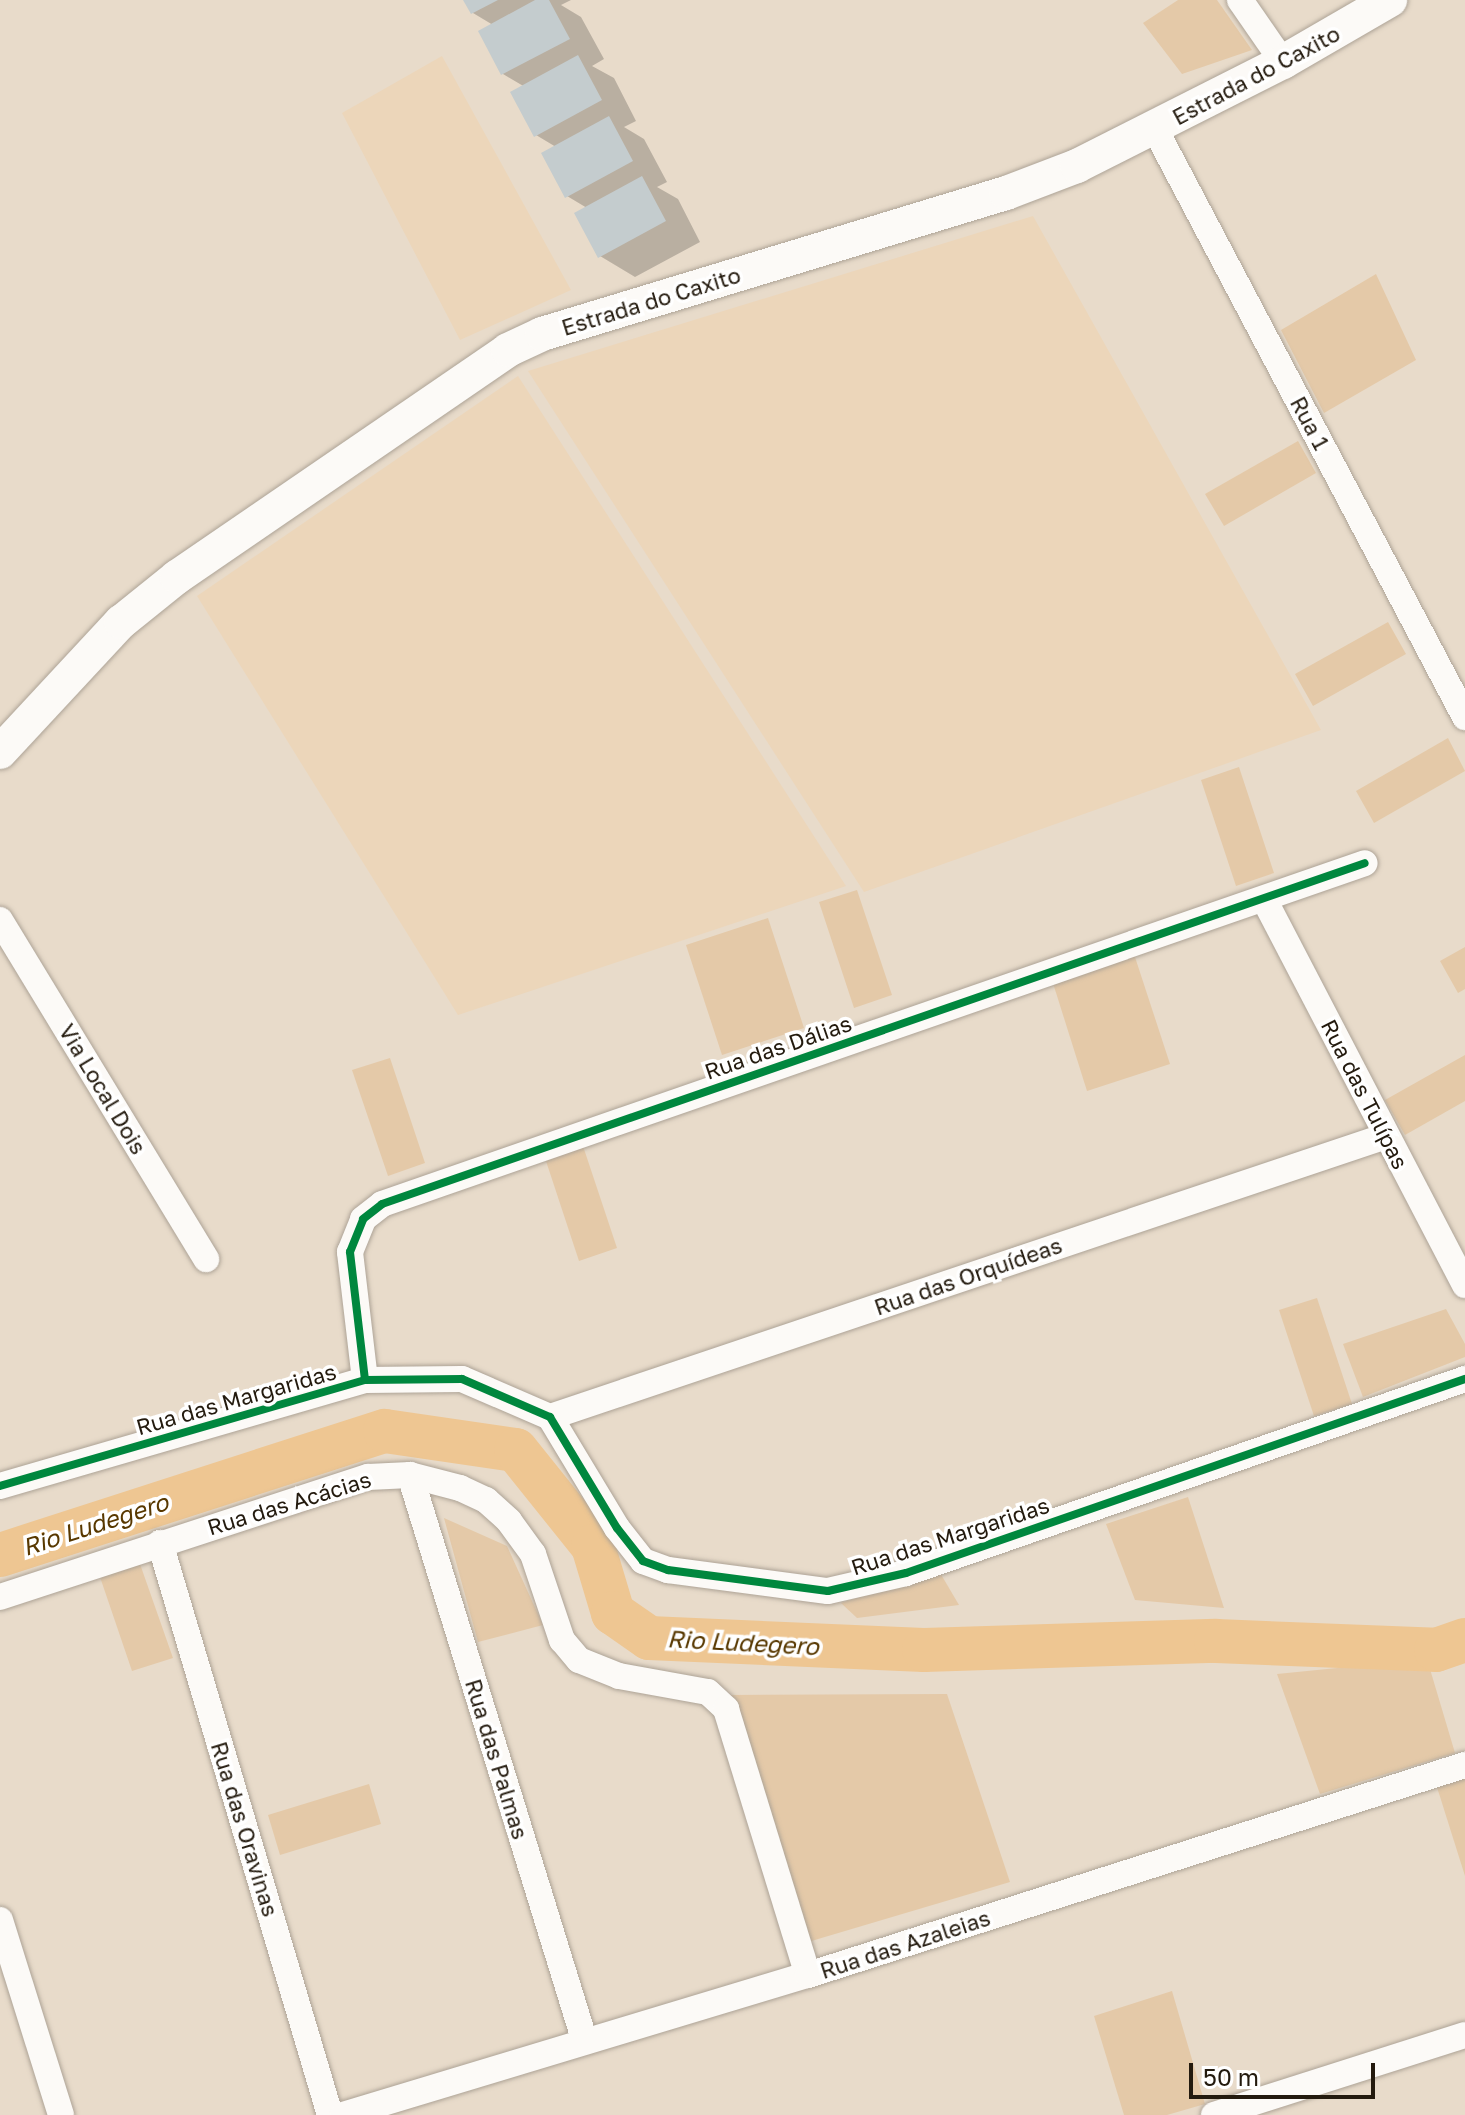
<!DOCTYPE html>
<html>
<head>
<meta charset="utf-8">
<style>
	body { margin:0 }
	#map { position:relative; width:1465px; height:2115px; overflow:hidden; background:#e8dbca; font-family:"Golos Text",sans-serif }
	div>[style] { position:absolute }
	.built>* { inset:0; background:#ecd6ba }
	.green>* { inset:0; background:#e4c9a8 }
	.shadow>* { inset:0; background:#0003 }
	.river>* { height:44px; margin:-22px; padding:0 22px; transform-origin:22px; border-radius:22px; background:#eec692 }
	.building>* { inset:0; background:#c4ccce }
	.roads { filter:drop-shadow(0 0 2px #ada396) drop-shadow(0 0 2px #ada396) }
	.minor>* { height:26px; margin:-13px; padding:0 13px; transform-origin:13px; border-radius:13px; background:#fcfaf7 }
	.major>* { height:34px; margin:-17px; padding:0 17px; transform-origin:17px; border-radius:17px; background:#fcfaf7 }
	.cycleway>* { height:8px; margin:-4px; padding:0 4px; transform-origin:4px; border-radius:4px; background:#00873e }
	span { translate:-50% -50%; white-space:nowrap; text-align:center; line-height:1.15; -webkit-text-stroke:7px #fff; paint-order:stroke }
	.street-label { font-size:22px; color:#231a0e }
	.water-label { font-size:24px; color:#583800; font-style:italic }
	.scale { position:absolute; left:1189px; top:2063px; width:186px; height:36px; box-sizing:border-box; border:4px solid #231a0e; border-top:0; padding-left:10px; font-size:24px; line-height:28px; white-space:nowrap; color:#231a0e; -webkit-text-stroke:6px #fff; paint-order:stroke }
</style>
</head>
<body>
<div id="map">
	<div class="built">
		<div style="clip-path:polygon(442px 56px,571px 290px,460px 340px,342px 113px)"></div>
		<div style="clip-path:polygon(1033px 216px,1321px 730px,864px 892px,528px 371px)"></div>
		<div style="clip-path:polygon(518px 376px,846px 886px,458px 1015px,197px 596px)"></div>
	</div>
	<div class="green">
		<div style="clip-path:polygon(1178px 0,1217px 0,1252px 50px,1182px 74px,1143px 23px)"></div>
		<div style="clip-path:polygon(1376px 274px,1416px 360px,1324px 413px,1281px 330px)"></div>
		<div style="clip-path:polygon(1298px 441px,1316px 473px,1224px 526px,1205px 494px)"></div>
		<div style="clip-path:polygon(1388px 622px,1406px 654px,1313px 706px,1295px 674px)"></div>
		<div style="clip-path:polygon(1448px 738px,1465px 771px,1374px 823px,1356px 791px)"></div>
		<div style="clip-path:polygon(1239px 767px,1274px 873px,1236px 886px,1201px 780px)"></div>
		<div style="clip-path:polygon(857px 890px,892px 995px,854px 1008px,819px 902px)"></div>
		<div style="clip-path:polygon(768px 918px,804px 1028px,722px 1055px,686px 945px)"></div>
		<div style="clip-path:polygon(1465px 947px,1465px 989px,1458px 993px,1440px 961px)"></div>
		<div style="clip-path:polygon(1134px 954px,1170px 1064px,1087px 1091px,1052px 980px)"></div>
		<div style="clip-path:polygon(1465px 1055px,1465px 1101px,1405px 1135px,1385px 1100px)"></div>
		<div style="clip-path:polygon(390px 1058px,425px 1163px,388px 1176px,352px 1070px)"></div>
		<div style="clip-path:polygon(582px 1143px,617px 1248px,579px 1261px,544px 1155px)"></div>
		<div style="clip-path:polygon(1317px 1298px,1352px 1404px,1314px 1416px,1279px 1310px)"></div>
		<div style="clip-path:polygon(1446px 1309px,1465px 1344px,1465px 1357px,1363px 1397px,1343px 1344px)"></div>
		<div style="clip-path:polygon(1188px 1497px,1224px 1608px,1135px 1600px,1106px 1524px)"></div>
		<div style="clip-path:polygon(444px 1518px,507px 1546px,543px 1625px,478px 1642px)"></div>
		<div style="clip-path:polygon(140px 1564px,173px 1658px,132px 1671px,100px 1577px)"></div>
		<div style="clip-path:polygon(939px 1571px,959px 1605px,857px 1618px,841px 1603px)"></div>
		<div style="clip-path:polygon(1427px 1659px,1455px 1753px,1320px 1794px,1277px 1674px)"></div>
		<div style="clip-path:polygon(947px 1694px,1010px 1882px,808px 1942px,728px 1695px)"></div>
		<div style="clip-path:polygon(1465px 1775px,1465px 1876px,1436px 1784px)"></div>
		<div style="clip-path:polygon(369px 1784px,381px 1824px,280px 1855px,268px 1815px)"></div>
		<div style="clip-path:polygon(1172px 1991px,1205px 2104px,1167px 2115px,1124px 2115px,1094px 2016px)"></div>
	</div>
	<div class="shadow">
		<div style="clip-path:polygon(466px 0,571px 0,561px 5px,581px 17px,604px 59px,592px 66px,614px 78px,636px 121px,624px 127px,644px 139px,667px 182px,657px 187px,678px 199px,700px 242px,635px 277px,600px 256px,587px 208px,567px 196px,556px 147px,536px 135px,525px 87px,503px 74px,480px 32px,493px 25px,473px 13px)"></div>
	</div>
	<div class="river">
		<div style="left:0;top:1555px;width:404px;rotate:-17.9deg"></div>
		<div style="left:385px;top:1431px;width:132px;rotate:8.3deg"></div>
		<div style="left:516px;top:1450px;width:123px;rotate:51.3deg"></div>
		<div style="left:593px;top:1546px;width:70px;rotate:73.4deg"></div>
		<div style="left:613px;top:1613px;width:44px;rotate:34.8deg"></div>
		<div style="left:649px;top:1638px;width:275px;rotate:2.5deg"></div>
		<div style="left:924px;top:1650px;width:292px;rotate:-1.8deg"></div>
		<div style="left:1216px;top:1641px;width:220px;rotate:2.3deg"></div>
		<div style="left:1436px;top:1650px;width:31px;rotate:-19deg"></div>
	</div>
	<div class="building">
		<div style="clip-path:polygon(463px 0,498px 0,471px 14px)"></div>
		<div style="clip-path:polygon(535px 0,549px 0,570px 39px,501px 75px,478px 31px)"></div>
		<div style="clip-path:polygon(578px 55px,602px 100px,534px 137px,510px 92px)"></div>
		<div style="clip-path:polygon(609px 116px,633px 161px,565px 198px,541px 153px)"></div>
		<div style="clip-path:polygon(642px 176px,666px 221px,598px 258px,574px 213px)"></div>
	</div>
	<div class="roads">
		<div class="minor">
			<div style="left:1240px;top:0;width:75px;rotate:55.3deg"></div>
			<div style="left:1155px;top:129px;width:665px;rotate:62.2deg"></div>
			<div style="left:1265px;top:901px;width:433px;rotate:62.5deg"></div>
			<div style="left:0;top:920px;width:397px;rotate:58.7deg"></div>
			<div style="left:365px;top:1380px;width:129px;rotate:-96.7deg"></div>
			<div style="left:350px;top:1252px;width:35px;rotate:-68deg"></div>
			<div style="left:363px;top:1219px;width:24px;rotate:-38deg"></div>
			<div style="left:382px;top:1204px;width:1040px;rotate:-19.13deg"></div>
			<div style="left:550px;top:1417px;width:882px;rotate:-18.58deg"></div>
			<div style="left:410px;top:1475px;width:593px;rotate:72.85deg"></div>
			<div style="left:0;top:1486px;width:380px;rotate:-16.2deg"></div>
			<div style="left:365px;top:1380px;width:97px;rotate:-0.6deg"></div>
			<div style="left:462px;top:1379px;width:96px;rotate:23.4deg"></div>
			<div style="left:550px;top:1417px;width:130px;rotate:58.9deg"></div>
			<div style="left:617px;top:1528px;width:42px;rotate:51.8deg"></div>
			<div style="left:643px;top:1561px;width:27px;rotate:20deg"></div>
			<div style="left:668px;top:1570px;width:161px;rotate:7.5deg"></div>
			<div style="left:828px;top:1591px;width:80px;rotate:-13deg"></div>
			<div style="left:906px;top:1573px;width:592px;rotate:-19.14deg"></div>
			<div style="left:160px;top:1543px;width:597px;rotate:73.45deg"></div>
			<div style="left:0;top:1597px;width:387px;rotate:-18.1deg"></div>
			<div style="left:368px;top:1477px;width:42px;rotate:-2.7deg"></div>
			<div style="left:410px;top:1475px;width:52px;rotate:14.6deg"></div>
			<div style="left:460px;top:1488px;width:29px;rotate:25deg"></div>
			<div style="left:486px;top:1500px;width:31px;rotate:42deg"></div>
			<div style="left:509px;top:1521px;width:41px;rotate:54deg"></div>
			<div style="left:533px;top:1554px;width:91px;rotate:71.4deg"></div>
			<div style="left:562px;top:1640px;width:26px;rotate:50deg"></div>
			<div style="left:579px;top:1660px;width:43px;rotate:21.8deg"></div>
			<div style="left:619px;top:1676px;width:90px;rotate:10.2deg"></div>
			<div style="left:708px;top:1692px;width:25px;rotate:43deg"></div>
			<div style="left:726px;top:1709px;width:278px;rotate:72.9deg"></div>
			<div style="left:0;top:1920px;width:204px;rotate:72.6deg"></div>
			<div style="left:343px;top:2115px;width:486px;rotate:-16.8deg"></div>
			<div style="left:808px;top:1975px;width:690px;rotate:-17.73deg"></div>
			<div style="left:1214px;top:2115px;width:263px;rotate:-17.7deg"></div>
		</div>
		<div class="major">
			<div style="left:0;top:752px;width:178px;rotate:-47.1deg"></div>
			<div style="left:121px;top:622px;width:72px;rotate:-38.8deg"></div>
			<div style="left:177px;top:577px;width:401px;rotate:-34.4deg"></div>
			<div style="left:508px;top:350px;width:38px;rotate:-25deg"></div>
			<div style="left:542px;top:334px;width:485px;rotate:-16.9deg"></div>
			<div style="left:1006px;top:193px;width:76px;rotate:-20.8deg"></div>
			<div style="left:1077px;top:166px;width:231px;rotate:-26.8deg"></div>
			<div style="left:1283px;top:62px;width:124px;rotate:-30.1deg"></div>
		</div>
	</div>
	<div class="cycleway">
		<div style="left:365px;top:1380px;width:129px;rotate:-96.7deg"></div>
		<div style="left:350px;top:1252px;width:35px;rotate:-68deg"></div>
		<div style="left:363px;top:1219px;width:24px;rotate:-38deg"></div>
		<div style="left:382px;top:1204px;width:1040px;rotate:-19.13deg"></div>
		<div style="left:0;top:1486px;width:380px;rotate:-16.2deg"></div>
		<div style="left:365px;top:1380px;width:97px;rotate:-0.6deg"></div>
		<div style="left:462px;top:1379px;width:96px;rotate:23.4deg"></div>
		<div style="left:550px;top:1417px;width:130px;rotate:58.9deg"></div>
		<div style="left:617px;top:1528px;width:42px;rotate:51.8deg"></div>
		<div style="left:643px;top:1561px;width:27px;rotate:20deg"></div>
		<div style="left:668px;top:1570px;width:161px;rotate:7.5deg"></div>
		<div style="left:828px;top:1591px;width:80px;rotate:-13deg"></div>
		<div style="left:906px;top:1573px;width:592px;rotate:-19.14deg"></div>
	</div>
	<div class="street-label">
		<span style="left:1256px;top:75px;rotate:-28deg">Estrada do Caxito</span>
		<span style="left:651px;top:301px;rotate:-17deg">Estrada do Caxito</span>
		<span style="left:1310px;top:423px;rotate:62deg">Rua 1</span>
		<span style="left:778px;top:1047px;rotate:-19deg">Rua das Dálias</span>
		<span style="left:103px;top:1089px;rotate:59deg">Via Local Dois</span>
		<span style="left:1365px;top:1094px;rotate:63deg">Rua das Tulípas</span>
		<span style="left:968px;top:1276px;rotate:-19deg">Rua das Orquídeas</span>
		<span style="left:236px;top:1399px;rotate:-16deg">Rua das Margaridas</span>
		<span style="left:289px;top:1503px;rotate:-17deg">Rua das Acácias</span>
		<span style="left:950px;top:1536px;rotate:-18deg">Rua das Margaridas</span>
		<span style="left:497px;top:1759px;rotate:73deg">Rua das Palmas</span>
		<span style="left:245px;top:1829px;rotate:73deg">Rua das Oravinas</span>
		<span style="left:905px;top:1944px;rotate:-18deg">Rua das Azaleias</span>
	</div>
	<div class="water-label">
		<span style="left:95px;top:1524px;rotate:-18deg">Rio Ludegero</span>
		<span style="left:743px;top:1642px;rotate:3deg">Rio Ludegero</span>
	</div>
	<div class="scale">50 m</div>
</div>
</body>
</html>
